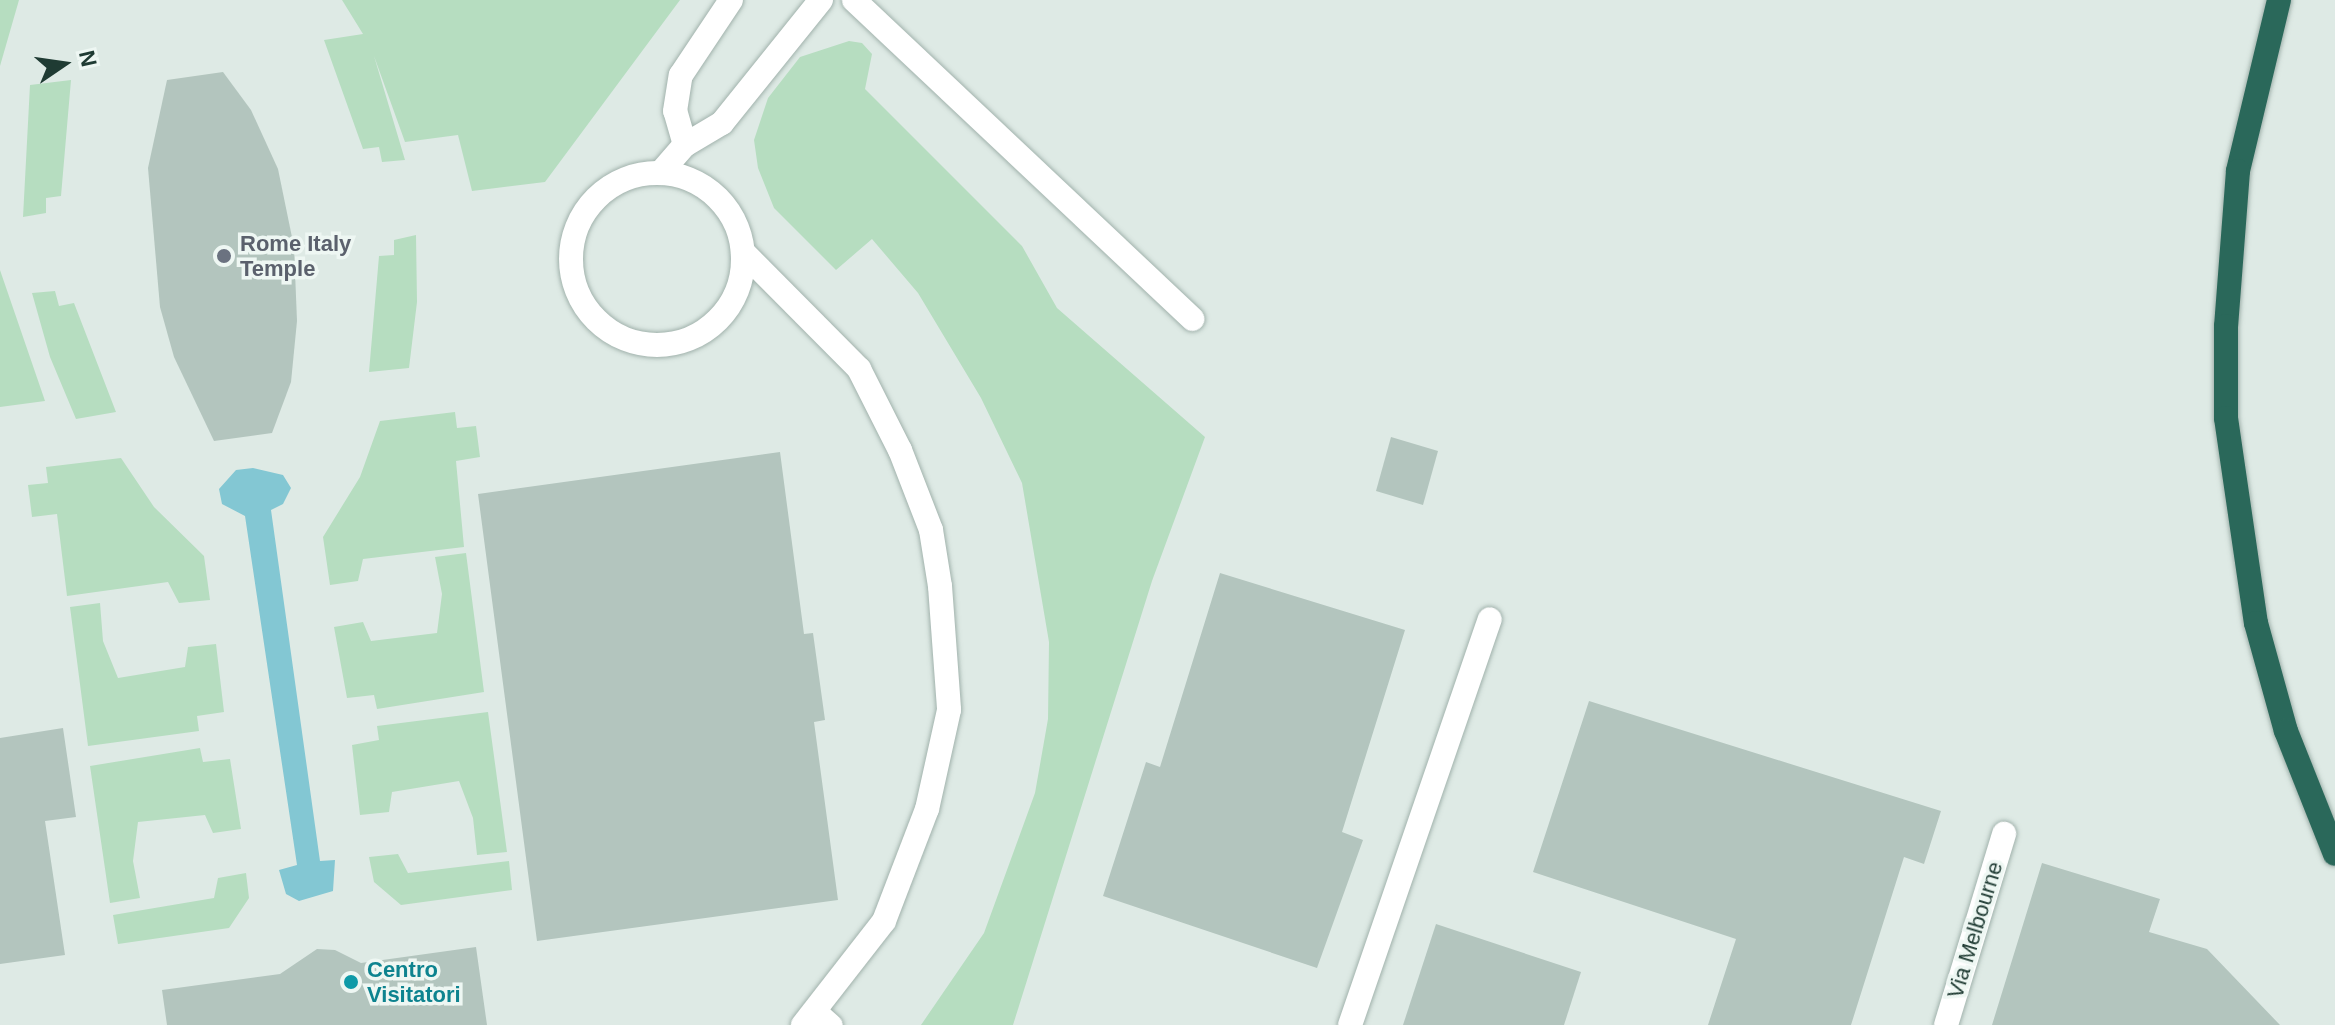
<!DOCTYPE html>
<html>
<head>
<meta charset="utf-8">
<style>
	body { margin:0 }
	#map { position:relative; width:2335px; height:1025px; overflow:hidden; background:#deeae5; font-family:Helvetica,sans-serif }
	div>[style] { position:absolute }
	.green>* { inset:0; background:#b6ddc0 }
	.water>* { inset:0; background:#83c7d3 }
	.building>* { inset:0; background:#b3c5be }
	.roads { filter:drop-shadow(0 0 2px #a1b2ac) drop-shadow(0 0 2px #a1b2ac) }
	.lane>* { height:20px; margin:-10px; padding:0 10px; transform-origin:10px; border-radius:10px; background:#fff }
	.street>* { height:24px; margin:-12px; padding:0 12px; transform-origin:12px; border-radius:12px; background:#fff }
	.street>.ring { margin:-12px; padding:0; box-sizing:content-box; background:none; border:24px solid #fff; border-radius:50% }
	.highway>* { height:24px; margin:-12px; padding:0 12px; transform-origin:12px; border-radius:12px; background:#2a685a }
	.dots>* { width:22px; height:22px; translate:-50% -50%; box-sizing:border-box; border:4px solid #eef7f3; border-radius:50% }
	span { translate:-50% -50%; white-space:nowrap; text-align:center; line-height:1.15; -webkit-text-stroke:7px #eef7f3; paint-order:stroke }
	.worship-label { font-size:22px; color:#5b616d; font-weight:700 }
	.left { translate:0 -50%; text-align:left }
	.street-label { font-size:22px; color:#1f3b33 }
	.culture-label { font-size:22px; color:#0d838f; font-weight:700 }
	.north { position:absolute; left:24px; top:24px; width:80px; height:80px; -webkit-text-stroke:6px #eef7f3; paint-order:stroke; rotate:77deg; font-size:22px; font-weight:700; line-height:32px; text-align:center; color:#1f3b33 }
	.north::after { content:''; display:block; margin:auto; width:28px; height:36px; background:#1f3b33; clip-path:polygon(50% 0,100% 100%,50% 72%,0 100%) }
</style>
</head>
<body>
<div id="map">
	<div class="green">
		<div style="clip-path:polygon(0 0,19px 0,0 66px)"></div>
		<div style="clip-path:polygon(342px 0,680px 0,545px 182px,472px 191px,458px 135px,405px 142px,374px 56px,405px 160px,382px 162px,379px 147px,363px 149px,324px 40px,363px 34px)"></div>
		<div style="clip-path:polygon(849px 41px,862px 43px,872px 54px,865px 89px,1022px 246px,1057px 308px,1205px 437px,1152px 581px,1013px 1025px,921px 1025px,984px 933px,1035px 793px,1048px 719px,1049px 642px,1022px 483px,981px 398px,918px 293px,872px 239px,836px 270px,774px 208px,758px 168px,754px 140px,768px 98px,800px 57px)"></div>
		<div style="clip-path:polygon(71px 80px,61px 196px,46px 198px,46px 213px,23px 217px,30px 85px)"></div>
		<div style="clip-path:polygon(416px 235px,417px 302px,409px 368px,369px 372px,379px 256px,394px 255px,394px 240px)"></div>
		<div style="clip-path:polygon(0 270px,45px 401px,0 407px)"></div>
		<div style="clip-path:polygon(55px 291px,59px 306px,74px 303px,116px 412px,76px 419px,50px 357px,32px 293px)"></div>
		<div style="clip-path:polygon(455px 412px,457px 428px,476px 426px,480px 457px,456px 461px,464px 547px,363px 559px,358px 581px,330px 585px,323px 537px,360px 477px,380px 421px)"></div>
		<div style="clip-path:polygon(121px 458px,154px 507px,204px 556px,210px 600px,179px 603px,168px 582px,67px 596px,57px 514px,32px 517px,28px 485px,48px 483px,46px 467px)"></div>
		<div style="clip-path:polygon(466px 553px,484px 692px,377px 709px,374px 695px,347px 698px,334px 627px,363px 622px,371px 641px,437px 633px,442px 594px,435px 557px)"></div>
		<div style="clip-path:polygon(100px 603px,103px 641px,118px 678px,185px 667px,188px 647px,216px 644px,224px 712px,197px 716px,199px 731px,88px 746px,70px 607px)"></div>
		<div style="clip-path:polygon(488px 712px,507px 852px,477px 855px,473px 818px,459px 781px,392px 792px,389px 812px,360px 815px,352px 745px,379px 740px,377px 726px)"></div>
		<div style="clip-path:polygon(200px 748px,203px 762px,230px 759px,241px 829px,213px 833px,205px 815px,138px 822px,133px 861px,140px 898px,110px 903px,90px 766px)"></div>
		<div style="clip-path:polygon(398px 854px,408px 873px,509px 861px,512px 890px,401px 905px,374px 882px,369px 857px)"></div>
		<div style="clip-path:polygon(246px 873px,249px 898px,229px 928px,118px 944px,113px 915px,214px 898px,218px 878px)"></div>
	</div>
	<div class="water">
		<div style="clip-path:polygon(253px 468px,283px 475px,291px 488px,283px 504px,271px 510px,320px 861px,335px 860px,333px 891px,299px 901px,286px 894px,279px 870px,297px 865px,245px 516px,222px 504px,219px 489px,236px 470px)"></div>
	</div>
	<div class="building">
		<div style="clip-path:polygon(223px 72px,251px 110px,278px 169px,294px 247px,297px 321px,291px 382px,272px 433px,214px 441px,174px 357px,160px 307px,148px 168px,167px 80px)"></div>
		<div style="clip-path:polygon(1391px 437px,1438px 451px,1423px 505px,1376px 491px)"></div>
		<div style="clip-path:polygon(780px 452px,804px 634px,813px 633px,825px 720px,814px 722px,838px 900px,537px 941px,478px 494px)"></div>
		<div style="clip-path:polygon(1220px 573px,1405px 630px,1342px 832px,1363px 840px,1317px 968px,1103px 896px,1146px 762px,1160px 767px)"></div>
		<div style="clip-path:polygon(1589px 701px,1941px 811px,1924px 864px,1904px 857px,1851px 1025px,1708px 1025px,1736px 939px,1533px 872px)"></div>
		<div style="clip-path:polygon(63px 728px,76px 817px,45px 821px,65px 955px,0 964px,0 738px)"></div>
		<div style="clip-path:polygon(2042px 863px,2160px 899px,2149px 932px,2207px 949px,2280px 1025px,1992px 1025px)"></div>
		<div style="clip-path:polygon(1436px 924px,1581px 972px,1564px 1025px,1403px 1025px)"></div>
		<div style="clip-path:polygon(476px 947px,487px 1025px,167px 1025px,162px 990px,280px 974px,317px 949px,335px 950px,361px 963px)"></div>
	</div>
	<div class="roads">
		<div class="lane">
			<div style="left:815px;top:1009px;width:24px;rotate:42deg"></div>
		</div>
		<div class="street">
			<div style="left:854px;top:0;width:465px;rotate:43.3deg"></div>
			<div style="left:685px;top:145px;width:35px;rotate:-106deg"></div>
			<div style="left:675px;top:111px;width:36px;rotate:-81deg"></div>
			<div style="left:681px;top:75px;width:90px;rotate:-56.3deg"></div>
			<div style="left:662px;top:171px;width:35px;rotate:-49deg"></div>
			<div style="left:685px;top:145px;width:43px;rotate:-30.7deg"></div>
			<div style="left:722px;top:123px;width:158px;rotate:-51.2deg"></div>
			<div class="ring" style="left:571px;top:173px;width:148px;height:148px"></div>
			<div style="left:743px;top:252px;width:165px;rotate:45.2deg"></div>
			<div style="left:859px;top:369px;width:91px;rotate:63.2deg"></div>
			<div style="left:900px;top:450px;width:86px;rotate:68.8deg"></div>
			<div style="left:931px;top:530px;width:57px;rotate:80.9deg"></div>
			<div style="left:940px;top:586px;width:124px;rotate:85.8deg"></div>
			<div style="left:949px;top:710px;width:101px;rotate:102.5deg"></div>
			<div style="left:927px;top:809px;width:120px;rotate:111deg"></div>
			<div style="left:884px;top:921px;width:132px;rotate:127.9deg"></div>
			<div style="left:1350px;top:1025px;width:429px;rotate:-71deg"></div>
			<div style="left:1946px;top:1025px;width:200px;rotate:-73.1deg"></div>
		</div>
		<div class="highway">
			<div style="left:2279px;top:0;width:176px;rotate:103.5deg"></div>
			<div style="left:2238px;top:171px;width:155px;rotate:94.4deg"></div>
			<div style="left:2226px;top:326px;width:92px;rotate:90deg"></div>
			<div style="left:2226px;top:418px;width:207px;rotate:81.7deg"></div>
			<div style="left:2256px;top:623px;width:112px;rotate:74.5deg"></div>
			<div style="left:2286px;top:731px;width:132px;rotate:68.3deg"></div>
		</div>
	</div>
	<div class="dots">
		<div style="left:224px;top:256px;background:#6b7280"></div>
		<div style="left:351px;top:982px;background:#0f9aa8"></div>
	</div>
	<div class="worship-label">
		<span class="left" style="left:240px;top:256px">Rome Italy<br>Temple</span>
	</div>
	<div class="street-label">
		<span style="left:1975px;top:930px;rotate:-73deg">Via Melbourne</span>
	</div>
	<div class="culture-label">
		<span class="left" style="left:367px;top:982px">Centro<br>Visitatori</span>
	</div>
	<div class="north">N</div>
</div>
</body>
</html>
